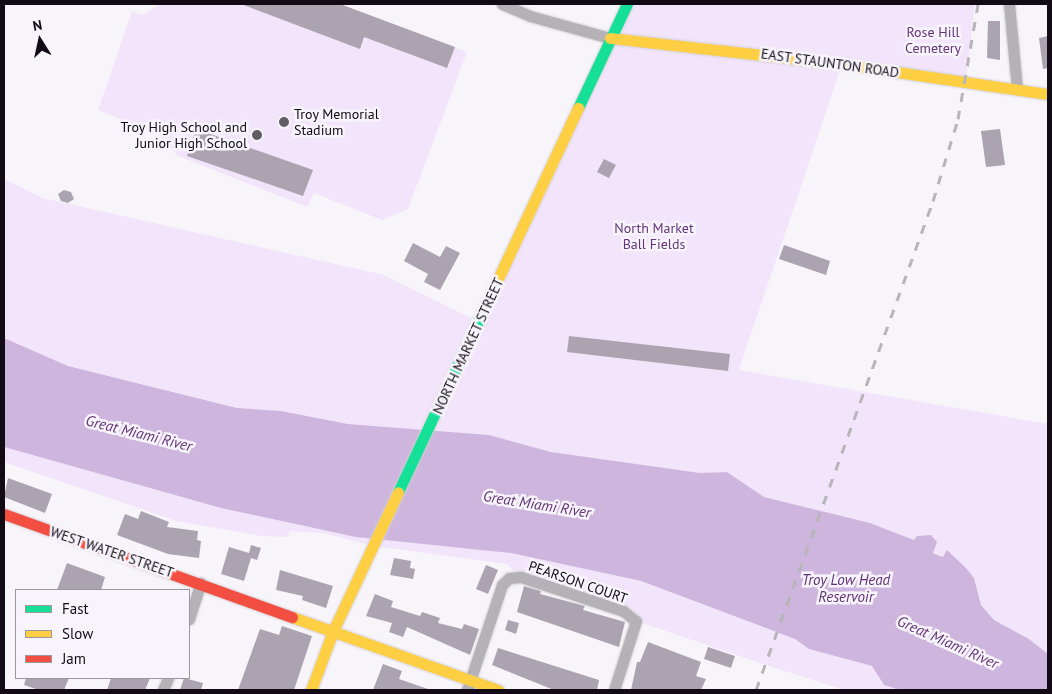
<!DOCTYPE html>
<html>
<head>
<meta charset="utf-8">
<style>
	body { margin:0 }
	#map { position:relative; width:1052px; height:694px; overflow:hidden; background:#f8f5fa; font-family:"PT Sans",sans-serif }
	div>[style] { position:absolute }
	.green>* { inset:0; background:#f2e4fa }
	.water>* { inset:0; background:#ceb5dd }
	.building>* { inset:0; background:#aba3af }
	.roads { filter:drop-shadow(0 0 1px #d3d0d5) drop-shadow(0 0 1px #d3d0d5) }
	.street>* { height:11px; margin:-5.5px; padding:0 5.5px; transform-origin:5.5px; border-radius:5.5px; background:#b5b2b7 }
	.fast>* { height:11px; margin:-5.5px; padding:0 5.5px; transform-origin:5.5px; border-radius:5.5px; background:#16e098 }
	.slow>* { height:11px; margin:-5.5px; padding:0 5.5px; transform-origin:5.5px; border-radius:5.5px; background:#ffcf43 }
	.jam>* { height:11px; margin:-5.5px; padding:0 5.5px; transform-origin:5.5px; border-radius:5.5px; background:#f24e42 }
	.rail>* { height:3px; margin-top:-1.5px; transform-origin:0; background:repeating-linear-gradient(90deg,#b8b5b9 0 9px,transparent 0 18px) }
	.dots>* { width:14px; height:14px; translate:-50% -50%; box-sizing:border-box; border:2px solid #f8f4fb; border-radius:50% }
	span { translate:-50% -50%; white-space:nowrap; text-align:center; line-height:1.15; -webkit-text-stroke:5px #f8f4fb; paint-order:stroke }
	.park-label { font-size:14px; color:#633679 }
	.street-label { font-size:14px; color:#120b15 }
	.poi-label { font-size:14px; color:#120b15 }
	.left { translate:0 -50%; text-align:left }
	.right { translate:-100% -50%; text-align:right }
	.water-label { font-size:15px; color:#603376; font-style:italic }
	.frame { position:absolute; inset:0; border:5px solid #120b15; pointer-events:none }
	.legend { position:absolute; left:15px; top:589px; width:175px; height:90px; box-sizing:border-box; background:#f8f4fb; border:1px solid #9c979f; margin:0; padding:6px 9px; list-style:none; font-size:15px; color:#120b15 }
	.legend li { display:flex; align-items:center; gap:10px; height:25px }
	.legend b { width:25px; border:1px solid #9c979f }
	.north { position:absolute; left:15px; top:15px; width:50px; height:50px; -webkit-text-stroke:4px #f8f4fb; paint-order:stroke; rotate:350deg; font-size:14px; font-weight:700; line-height:20px; text-align:center; color:#120b15 }
	.north::after { content:''; display:block; margin:auto; width:18px; height:22px; background:#120b15; clip-path:polygon(50% 0,100% 100%,50% 72%,0 100%) }
</style>
</head>
<body>
<div id="map">
	<div class="green">
		<div style="clip-path:polygon(160px 4px,340px 4px,467px 52px,408px 209px,382px 220px,314px 193px,307px 207px,178px 156px,158px 134px,98px 110px,132px 11px,142px 15px)"></div>
		<div style="clip-path:polygon(627px 4px,975px 4px,966px 80px,842px 64px,739px 370px,1048px 424px,1048px 654px,1029px 639px,994px 620px,981px 605px,974px 578px,947px 551px,943px 557px,914px 540px,870px 523px,764px 497px,727px 472px,700px 473px,551px 452px,489px 435px,348px 424px,281px 411px,237px 408px,68px 366px,4px 338px,4px 179px,43px 198px,384px 275px,479px 322px)"></div>
		<div style="clip-path:polygon(4px 447px,221px 508px,511px 553px,641px 581px,795px 639px,809px 649px,872px 666px,884px 685px,900px 690px,844px 690px,766px 665px,636px 621px,521px 577px,507px 564px,374px 546px,323px 533px,290px 531px,288px 537px,261px 536px,176px 521px,4px 462px)"></div>
	</div>
	<div class="water">
		<div style="clip-path:polygon(4px 338px,68px 366px,237px 408px,281px 411px,348px 424px,489px 435px,551px 452px,700px 473px,727px 472px,764px 497px,870px 523px,914px 540px,917px 536px,931px 535px,937px 542px,933px 553px,943px 557px,947px 550px,966px 568px,974px 578px,981px 605px,994px 620px,1029px 639px,1048px 654px,1048px 690px,900px 690px,884px 685px,872px 666px,809px 649px,795px 639px,641px 581px,511px 553px,356px 537px,221px 508px,4px 447px)"></div>
	</div>
	<div class="building">
		<div style="clip-path:polygon(241px 4px,340px 4px,455px 47px,447px 68px,364px 37px,360px 49px)"></div>
		<div style="clip-path:polygon(988px 21px,1000px 21px,1000px 60px,987px 58px)"></div>
		<div style="clip-path:polygon(1048px 36px,1048px 68px,1043px 69px,1039px 38px)"></div>
		<div style="clip-path:polygon(196px 129px,313px 170px,303px 196px,187px 156px)"></div>
		<div style="clip-path:polygon(1000px 129px,1005px 165px,986px 167px,981px 131px)"></div>
		<div style="clip-path:polygon(604px 159px,616px 165px,609px 178px,597px 172px)"></div>
		<div style="clip-path:polygon(64px 190px,71px 192px,74px 199px,68px 203px,61px 201px,58px 194px)"></div>
		<div style="clip-path:polygon(413px 243px,440px 257px,446px 246px,460px 253px,440px 290px,424px 282px,428px 274px,404px 261px)"></div>
		<div style="clip-path:polygon(784px 245px,830px 261px,826px 275px,779px 259px)"></div>
		<div style="clip-path:polygon(569px 336px,730px 354px,728px 371px,567px 352px)"></div>
		<div style="clip-path:polygon(8px 478px,52px 494px,45px 513px,4px 497px)"></div>
		<div style="clip-path:polygon(141px 511px,169px 522px,167px 527px,198px 531px,197px 540px,201px 541px,199px 558px,168px 554px,117px 535px,125px 514px,138px 519px)"></div>
		<div style="clip-path:polygon(251px 545px,261px 548px,257px 560px,251px 558px,244px 581px,221px 574px,229px 547px,249px 553px)"></div>
		<div style="clip-path:polygon(394px 558px,411px 561px,410px 568px,415px 569px,413px 579px,390px 575px)"></div>
		<div style="clip-path:polygon(67px 563px,105px 577px,101px 590px,57px 590px)"></div>
		<div style="clip-path:polygon(486px 565px,498px 570px,488px 594px,476px 589px)"></div>
		<div style="clip-path:polygon(280px 570px,333px 586px,326px 608px,302px 600px,303px 596px,276px 590px)"></div>
		<div style="clip-path:polygon(524px 586px,541px 591px,540px 594px,585px 606px,583px 610px,625px 622px,619px 647px,517px 612px)"></div>
		<div style="clip-path:polygon(375px 594px,393px 601px,391px 607px,420px 616px,422px 612px,440px 618px,438px 623px,462px 629px,464px 624px,479px 629px,470px 655px,407px 627px,403px 637px,389px 632px,392px 623px,366px 616px)"></div>
		<div style="clip-path:polygon(508px 620px,519px 623px,516px 634px,505px 630px)"></div>
		<div style="clip-path:polygon(282px 626px,312px 636px,294px 690px,238px 690px,260px 629px,279px 635px)"></div>
		<div style="clip-path:polygon(648px 642px,701px 662px,696px 676px,706px 679px,701px 690px,631px 690px,637px 662px,640px 662px)"></div>
		<div style="clip-path:polygon(708px 647px,735px 656px,731px 668px,704px 659px)"></div>
		<div style="clip-path:polygon(498px 648px,599px 680px,597px 690px,554px 690px,492px 665px)"></div>
		<div style="clip-path:polygon(383px 664px,402px 671px,399px 679px,431px 690px,373px 690px)"></div>
		<div style="clip-path:polygon(26px 678px,69px 678px,64px 690px,39px 690px,24px 685px)"></div>
		<div style="clip-path:polygon(111px 678px,150px 678px,145px 690px,107px 690px)"></div>
		<div style="clip-path:polygon(184px 678px,203px 683px,201px 690px,180px 690px)"></div>
	</div>
	<div class="roads">
		<div class="street">
			<div style="left:502px;top:4px;width:30px;rotate:23deg"></div>
			<div style="left:530px;top:16px;width:83px;rotate:15.4deg"></div>
			<div style="left:1009px;top:4px;width:85px;rotate:84.6deg"></div>
			<div style="left:189px;top:619px;width:38px;rotate:-72deg"></div>
			<div style="left:163px;top:690px;width:13px;rotate:-67deg"></div>
			<div style="left:467px;top:690px;width:111px;rotate:-71.6deg"></div>
			<div style="left:502px;top:585px;width:10px;rotate:-45deg"></div>
			<div style="left:509px;top:578px;width:12px;rotate:-5deg"></div>
			<div style="left:521px;top:577px;width:108px;rotate:18.4deg"></div>
			<div style="left:623px;top:611px;width:16px;rotate:38deg"></div>
			<div style="left:636px;top:621px;width:72px;rotate:107.7deg"></div>
		</div>
		<div class="fast">
			<div style="left:578px;top:108px;width:115px;rotate:-64.8deg"></div>
			<div style="left:398px;top:492px;width:214px;rotate:-64.9deg"></div>
		</div>
		<div class="slow">
			<div style="left:610px;top:38px;width:233px;rotate:6.4deg"></div>
			<div style="left:842px;top:64px;width:208px;rotate:8.3deg"></div>
			<div style="left:489px;top:298px;width:210px;rotate:-64.9deg"></div>
			<div style="left:292px;top:617px;width:219px;rotate:19.5deg"></div>
			<div style="left:311px;top:690px;width:63px;rotate:-69.6deg"></div>
			<div style="left:333px;top:631px;width:153px;rotate:-64.9deg"></div>
		</div>
		<div class="jam">
			<div style="left:4px;top:514px;width:306px;rotate:19.7deg"></div>
		</div>
	</div>
	<div class="rail">
		<div style="left:756px;top:690px;width:520px;rotate:-70.1deg"></div>
		<div style="left:933px;top:201px;width:86px;rotate:-73deg"></div>
		<div style="left:958px;top:119px;width:117px;rotate:-80.1deg"></div>
	</div>
	<div class="dots">
		<div style="left:284px;top:122px;background:#625d65"></div>
		<div style="left:257px;top:135px;background:#625d65"></div>
	</div>
	<div class="park-label">
		<span style="left:933px;top:40px">Rose Hill<br>Cemetery</span>
		<span style="left:654px;top:236px">North Market<br>Ball Fields</span>
	</div>
	<div class="street-label">
		<span style="left:830px;top:63px;rotate:8deg">EAST STAUNTON ROAD</span>
		<span style="left:468px;top:346px;rotate:-65deg">NORTH MARKET STREET</span>
		<span style="left:112px;top:552px;rotate:19deg">WEST WATER STREET</span>
		<span style="left:578px;top:582px;rotate:19deg">PEARSON COURT</span>
	</div>
	<div class="poi-label">
		<span class="left" style="left:294px;top:122px">Troy Memorial<br>Stadium</span>
		<span class="right" style="left:247px;top:135px">Troy High School and<br>Junior High School</span>
	</div>
	<div class="water-label">
		<span style="left:139px;top:433px;rotate:14deg">Great Miami River</span>
		<span style="left:537px;top:504px;rotate:9deg">Great Miami River</span>
		<span style="left:846px;top:588px">Troy Low Head<br>Reservoir</span>
		<span style="left:948px;top:642px;rotate:24deg">Great Miami River</span>
	</div>
	<div class="frame"></div>
	<ul class="legend">
	<li><b style="height:6px;background:#16e098"></b>Fast</li>
	<li><b style="height:6px;background:#ffcf43"></b>Slow</li>
	<li><b style="height:6px;background:#f24e42"></b>Jam</li>
	</ul>
	<div class="north">N</div>
</div>
</body>
</html>
